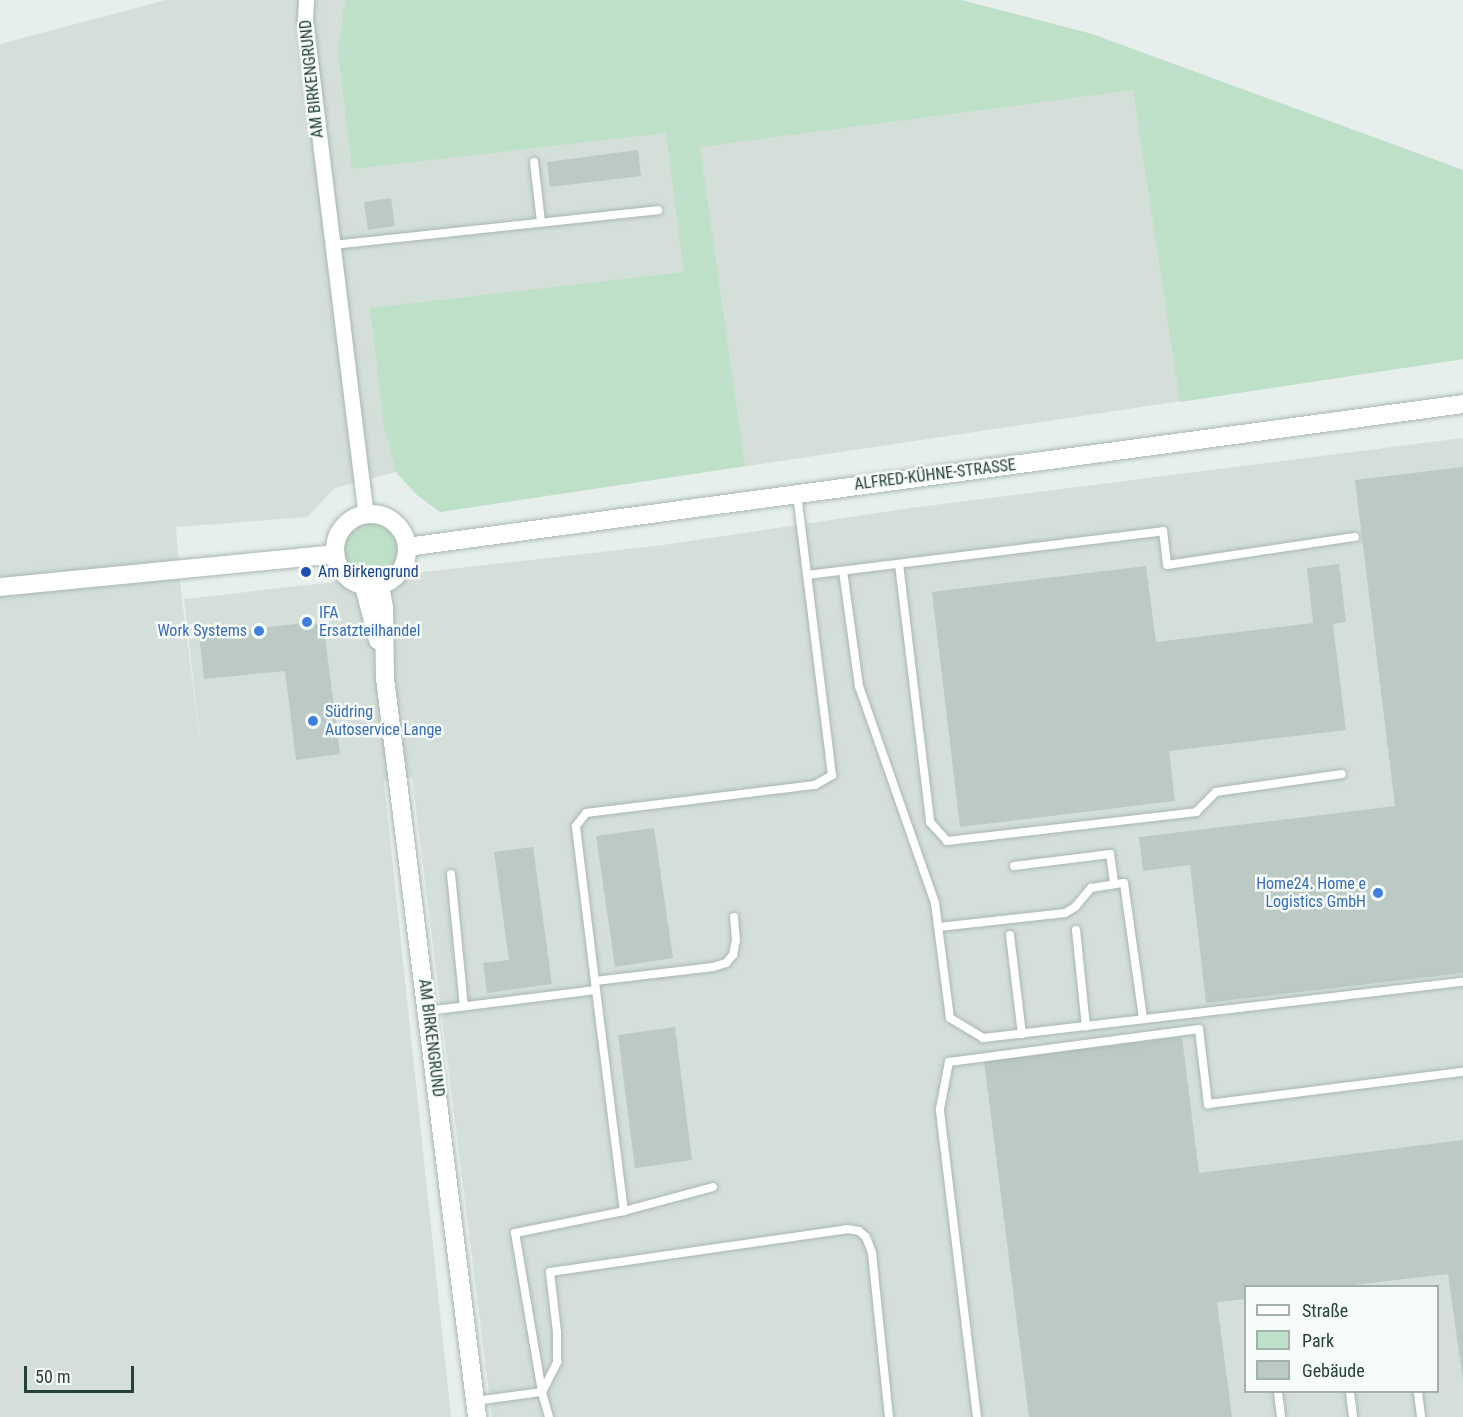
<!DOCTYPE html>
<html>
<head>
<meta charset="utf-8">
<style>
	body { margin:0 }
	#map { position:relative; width:1463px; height:1417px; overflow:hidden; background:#e6efeb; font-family:"Roboto Condensed",sans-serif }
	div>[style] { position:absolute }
	.built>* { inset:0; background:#d4dfda }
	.green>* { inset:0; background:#bfe0c8 }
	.round { border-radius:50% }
	.building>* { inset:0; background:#bbcac4 }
	.roads { filter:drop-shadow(0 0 2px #a8b8b2) drop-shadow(0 0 2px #a8b8b2) }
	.lane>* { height:8px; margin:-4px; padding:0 4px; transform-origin:4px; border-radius:4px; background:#fff }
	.street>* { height:15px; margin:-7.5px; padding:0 7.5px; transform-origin:7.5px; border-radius:7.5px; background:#fff }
	.secondary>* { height:18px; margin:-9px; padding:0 9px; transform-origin:9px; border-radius:9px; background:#fff }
	.secondary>.ring { margin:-9px; padding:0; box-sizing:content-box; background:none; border:18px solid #fff; border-radius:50% }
	.dots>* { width:16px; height:16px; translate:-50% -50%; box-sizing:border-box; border:3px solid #f7fbf9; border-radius:50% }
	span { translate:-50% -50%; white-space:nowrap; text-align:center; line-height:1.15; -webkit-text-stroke:5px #f7fbf9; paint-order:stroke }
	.street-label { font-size:16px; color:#24423a }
	.transit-label { font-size:16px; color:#164399 }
	.left { translate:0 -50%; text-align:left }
	.shop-label { font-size:16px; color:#366cbe }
	.right { translate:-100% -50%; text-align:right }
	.legend { position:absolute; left:1244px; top:1285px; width:195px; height:108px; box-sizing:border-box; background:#f7fbf9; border:2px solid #a3b1ad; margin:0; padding:8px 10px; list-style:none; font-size:18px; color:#24423a }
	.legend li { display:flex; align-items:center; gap:12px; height:30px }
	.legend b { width:30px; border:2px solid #a3b1ad }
	.scale { position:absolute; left:24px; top:1366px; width:110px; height:27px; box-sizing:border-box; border:3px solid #24423a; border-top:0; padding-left:8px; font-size:18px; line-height:21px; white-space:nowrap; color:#24423a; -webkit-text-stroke:4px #f7fbf9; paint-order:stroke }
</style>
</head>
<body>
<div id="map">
	<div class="built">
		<div style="clip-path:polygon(evenodd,166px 0,961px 0,1092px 34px,1463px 170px,1463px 359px,440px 512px,417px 495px,396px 472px,335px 488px,307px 517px,176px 527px,181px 591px,202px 757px,184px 599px,663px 545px,911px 508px,1463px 438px,1463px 1417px,492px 1417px,412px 777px,384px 781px,451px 1417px,0 1417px,0 44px,166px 0,1246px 1286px,1438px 1286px,1438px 1392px,1246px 1392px,1246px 1286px)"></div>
	</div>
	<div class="green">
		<div style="clip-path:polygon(345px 0,961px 0,1092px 34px,1463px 170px,1463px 359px,1180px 402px,1133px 90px,700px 147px,745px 466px,440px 512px,417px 495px,396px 472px,384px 427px,370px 308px,684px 272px,666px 133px,352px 169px,338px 53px)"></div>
		<div class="round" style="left:341px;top:521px;width:58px;height:58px"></div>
	</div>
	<div class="building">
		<div style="clip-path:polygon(638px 150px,641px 176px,550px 187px,547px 162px)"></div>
		<div style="clip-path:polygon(391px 198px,395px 226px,368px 230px,364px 202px)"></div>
		<div style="clip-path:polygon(1463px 467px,1463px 973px,1206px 1003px,1190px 865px,1143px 871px,1139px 837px,1395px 806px,1355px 480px)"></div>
		<div style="clip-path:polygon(1339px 564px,1346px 622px,1333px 624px,1346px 730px,1169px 751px,1175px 801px,960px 827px,932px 592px,1146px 566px,1156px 642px,1313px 623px,1307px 568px)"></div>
		<div style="clip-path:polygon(314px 622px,324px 630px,340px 754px,296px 760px,285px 671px,204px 679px,199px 635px)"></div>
		<div style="clip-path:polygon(654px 828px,673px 958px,615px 967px,596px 836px)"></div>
		<div style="clip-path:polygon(533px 847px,552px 984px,487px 993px,483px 963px,509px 960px,494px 852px)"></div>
		<div style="clip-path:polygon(675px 1027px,692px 1160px,635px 1168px,618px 1035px)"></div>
		<div style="clip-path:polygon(1182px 1037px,1199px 1173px,1463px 1140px,1463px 1381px,1448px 1274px,1344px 1286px,1246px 1286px,1246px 1299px,1217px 1302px,1232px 1417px,1029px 1417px,984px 1061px)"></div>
	</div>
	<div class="roads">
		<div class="lane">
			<div style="left:534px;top:162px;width:60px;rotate:83.3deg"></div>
			<div style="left:332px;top:245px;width:328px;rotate:-6.1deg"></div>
			<div style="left:899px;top:564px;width:260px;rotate:83.1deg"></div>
			<div style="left:930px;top:822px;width:25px;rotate:48deg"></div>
			<div style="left:947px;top:841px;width:251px;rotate:-6.6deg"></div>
			<div style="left:1196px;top:812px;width:28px;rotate:-45deg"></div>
			<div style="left:1216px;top:792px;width:127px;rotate:-8.1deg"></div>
			<div style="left:843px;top:571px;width:116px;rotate:82.1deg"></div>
			<div style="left:859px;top:686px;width:230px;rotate:70.7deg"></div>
			<div style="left:935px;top:903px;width:116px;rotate:82.6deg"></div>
			<div style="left:950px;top:1018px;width:39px;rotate:31deg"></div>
			<div style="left:983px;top:1038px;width:483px;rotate:-6.7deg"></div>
			<div style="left:807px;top:575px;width:359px;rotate:-7deg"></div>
			<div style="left:1163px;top:531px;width:34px;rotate:83deg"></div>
			<div style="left:1167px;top:565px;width:190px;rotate:-8.5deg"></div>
			<div style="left:1014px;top:866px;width:97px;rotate:-7.1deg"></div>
			<div style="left:1110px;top:854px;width:30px;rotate:82deg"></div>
			<div style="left:451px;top:874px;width:133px;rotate:84.4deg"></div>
			<div style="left:939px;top:927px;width:127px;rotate:-6.3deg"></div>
			<div style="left:1065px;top:913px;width:12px;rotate:-31deg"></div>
			<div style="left:1075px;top:907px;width:25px;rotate:-50deg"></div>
			<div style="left:1091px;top:888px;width:33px;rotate:-9deg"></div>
			<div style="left:1124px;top:883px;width:137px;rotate:82deg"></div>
			<div style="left:1076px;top:930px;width:97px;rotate:84.1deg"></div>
			<div style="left:1010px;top:935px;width:100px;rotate:83.1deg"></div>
			<div style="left:595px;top:981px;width:119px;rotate:-6.8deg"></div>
			<div style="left:713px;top:967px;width:14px;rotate:-17deg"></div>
			<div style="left:726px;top:963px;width:11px;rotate:-49deg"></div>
			<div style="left:733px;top:955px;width:15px;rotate:-79deg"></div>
			<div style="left:736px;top:940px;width:23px;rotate:-95deg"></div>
			<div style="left:596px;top:990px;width:223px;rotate:82.8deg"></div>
			<div style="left:427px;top:1011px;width:170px;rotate:-7.1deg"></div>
			<div style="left:596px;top:990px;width:165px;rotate:-97deg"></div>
			<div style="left:576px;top:826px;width:16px;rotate:-52deg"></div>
			<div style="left:586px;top:813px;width:231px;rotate:-7deg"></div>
			<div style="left:815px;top:785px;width:20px;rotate:-30deg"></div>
			<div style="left:832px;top:775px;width:282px;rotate:-97.1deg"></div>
			<div style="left:1278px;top:1392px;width:25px;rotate:83deg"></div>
			<div style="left:1350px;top:1392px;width:25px;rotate:83deg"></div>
			<div style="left:1418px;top:1392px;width:25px;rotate:83deg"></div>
			<div style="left:475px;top:1401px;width:68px;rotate:-7.7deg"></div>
			<div style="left:542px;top:1392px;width:161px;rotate:-99.6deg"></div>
			<div style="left:515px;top:1233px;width:111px;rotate:-11.4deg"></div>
			<div style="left:624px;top:1211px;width:92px;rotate:-15.1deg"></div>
			<div style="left:549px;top:1417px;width:26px;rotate:-106deg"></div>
			<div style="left:542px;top:1392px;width:34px;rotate:-63deg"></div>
			<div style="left:557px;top:1362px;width:30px;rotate:-90deg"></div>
			<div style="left:557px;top:1332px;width:60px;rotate:-96.7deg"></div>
			<div style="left:550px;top:1272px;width:300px;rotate:-8.2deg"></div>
			<div style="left:847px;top:1229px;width:12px;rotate:9deg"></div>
			<div style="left:859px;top:1231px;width:9px;rotate:41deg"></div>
			<div style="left:866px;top:1237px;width:17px;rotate:69deg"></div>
			<div style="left:872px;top:1253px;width:165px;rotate:84.1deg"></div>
			<div style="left:977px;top:1417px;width:310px;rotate:-96.9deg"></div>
			<div style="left:940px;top:1109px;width:48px;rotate:-79.2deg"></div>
			<div style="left:949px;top:1062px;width:252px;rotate:-7.5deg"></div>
			<div style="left:1199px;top:1029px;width:76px;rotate:83.2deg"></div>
			<div style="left:1208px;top:1104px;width:257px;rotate:-7.2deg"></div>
		</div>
		<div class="street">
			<div style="left:306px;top:0;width:20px;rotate:93deg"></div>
			<div style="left:305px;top:20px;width:498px;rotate:83deg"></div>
		</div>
		<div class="secondary">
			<div class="ring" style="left:335px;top:514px;width:54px;height:54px"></div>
			<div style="left:407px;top:547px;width:1066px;rotate:-7.71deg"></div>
			<div style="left:380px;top:585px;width:22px;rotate:80deg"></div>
			<div style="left:384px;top:607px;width:71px;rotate:89.2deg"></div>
			<div style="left:385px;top:678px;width:745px;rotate:82.9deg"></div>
			<div style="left:364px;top:586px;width:56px;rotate:75.5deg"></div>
			<div style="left:0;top:587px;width:337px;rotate:-5.6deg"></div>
		</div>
	</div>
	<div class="dots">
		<div style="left:306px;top:572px;background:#1a4fb4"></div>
		<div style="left:307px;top:622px;background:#3f7fe0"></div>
		<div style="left:259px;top:631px;background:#3f7fe0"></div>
		<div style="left:313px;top:721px;background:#3f7fe0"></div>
		<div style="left:1378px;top:893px;background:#3f7fe0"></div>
	</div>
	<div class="street-label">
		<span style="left:312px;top:79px;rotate:-96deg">AM BIRKENGRUND</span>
		<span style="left:935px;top:475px;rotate:-7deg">ALFRED-KÜHNE-STRASSE</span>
		<span style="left:431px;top:1038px;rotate:83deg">AM BIRKENGRUND</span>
	</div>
	<div class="transit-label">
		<span class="left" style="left:318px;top:572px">Am Birkengrund</span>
	</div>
	<div class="shop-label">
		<span class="left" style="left:319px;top:622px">IFA<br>Ersatzteilhandel</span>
		<span class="right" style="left:247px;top:631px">Work Systems</span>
		<span class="left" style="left:325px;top:721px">Südring<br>Autoservice Lange</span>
		<span class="right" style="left:1366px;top:893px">Home24. Home e<br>Logistics GmbH</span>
	</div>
	<ul class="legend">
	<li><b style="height:8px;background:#fff"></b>Straße</li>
	<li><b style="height:16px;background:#bfe0c8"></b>Park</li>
	<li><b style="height:16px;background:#bbcac4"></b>Gebäude</li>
	</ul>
	<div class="scale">50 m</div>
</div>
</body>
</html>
